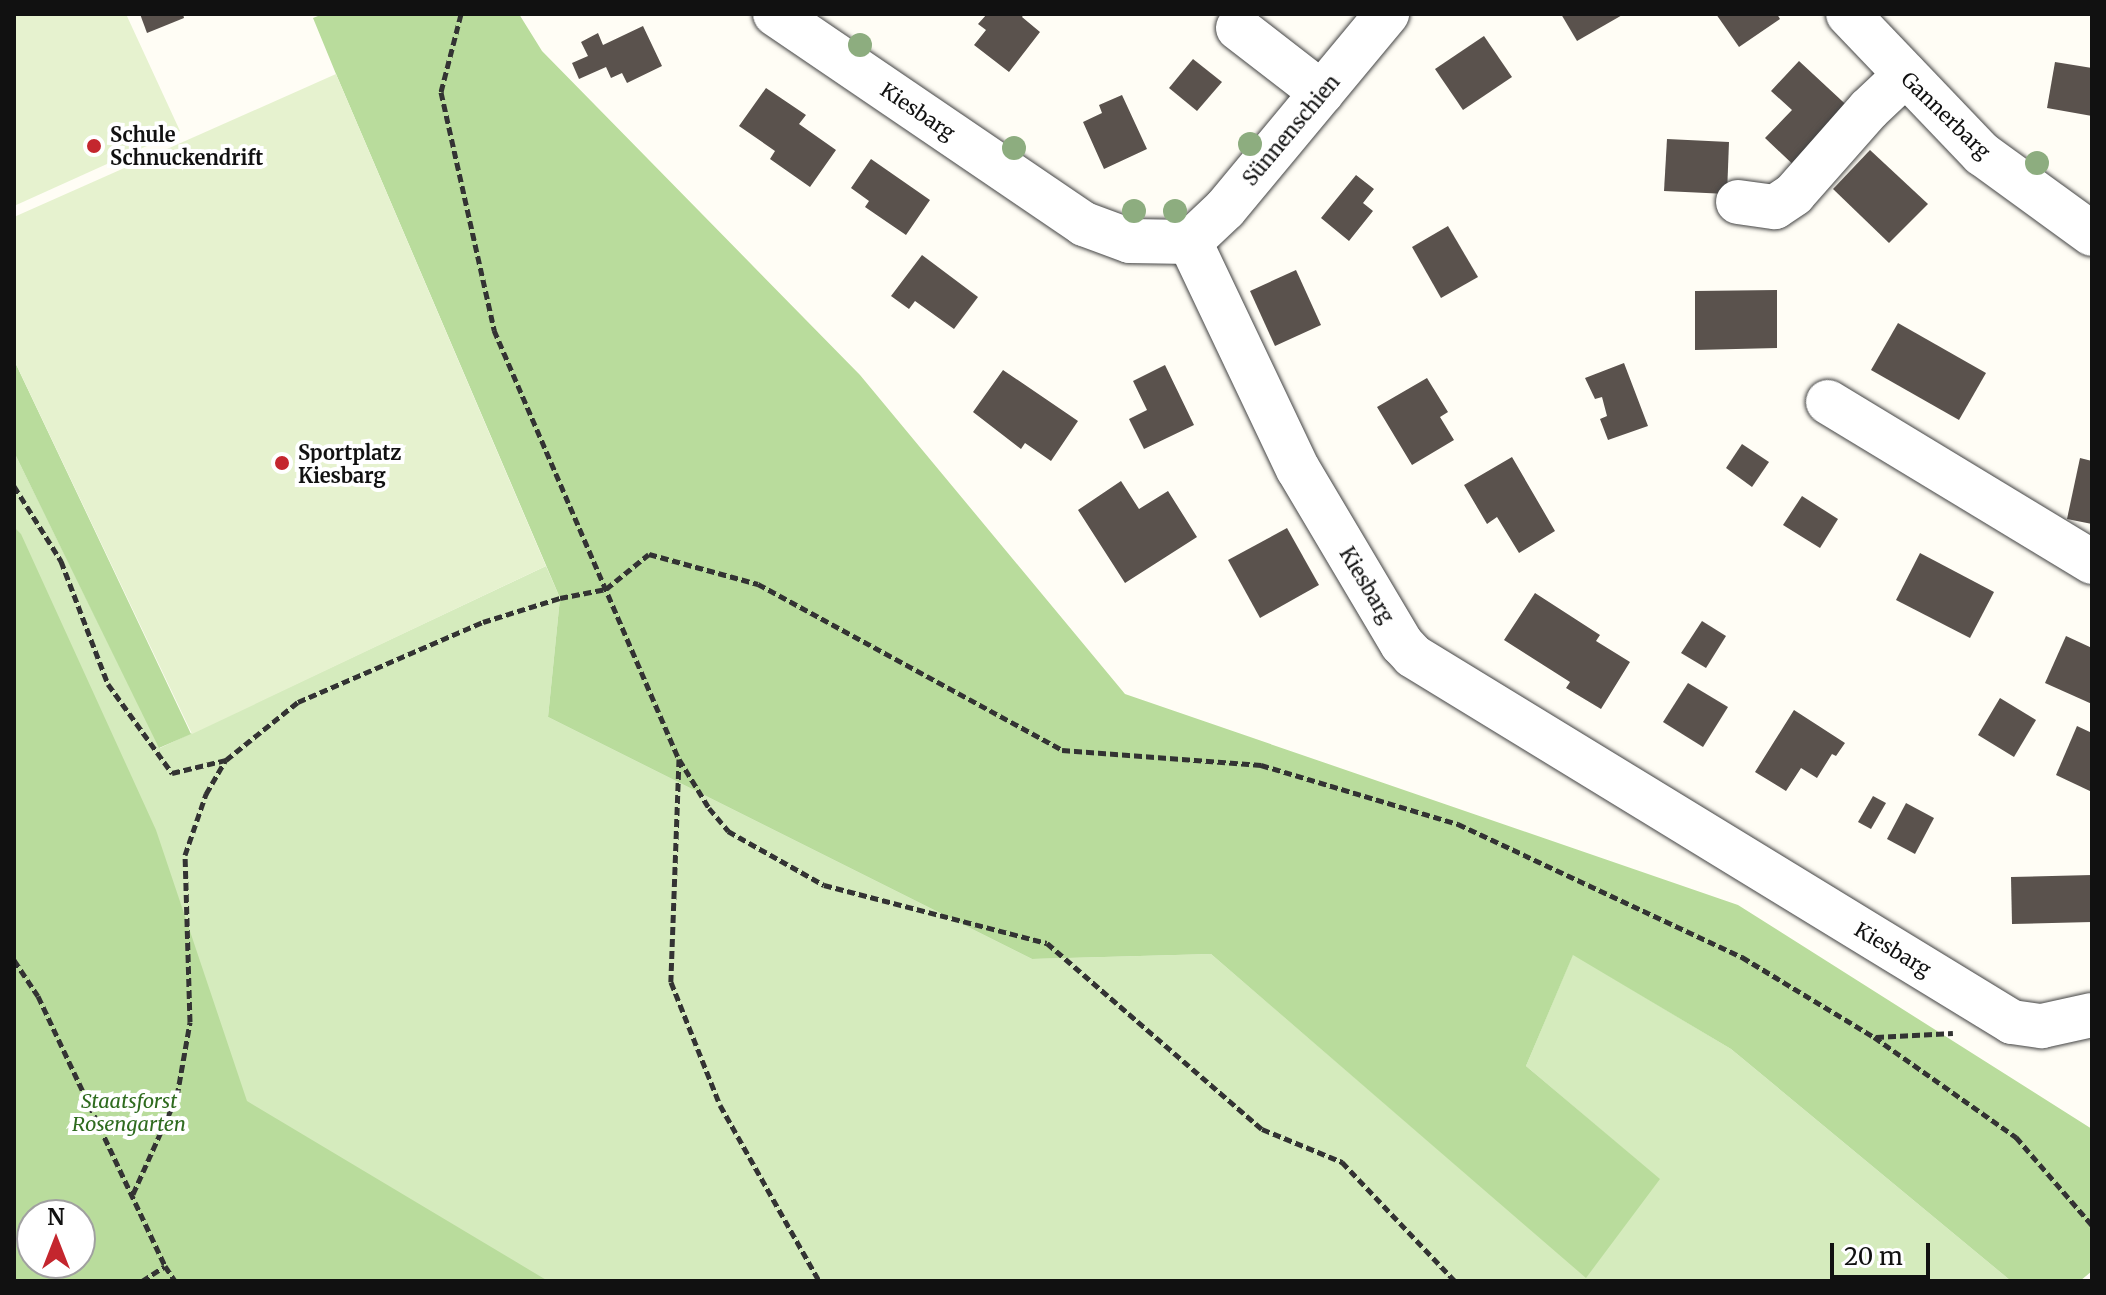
<!DOCTYPE html>
<html>
<head>
<meta charset="utf-8">
<style>
	body { margin:0 }
	#map { position:relative; width:2106px; height:1295px; overflow:hidden; background:#fffdf5; font-family:Merriweather,serif }
	div>[style] { position:absolute }
	.green>* { inset:0; background:#d5ebbd }
	.forest>* { inset:0; background:#b9dc9c }
	.pitch>* { inset:0; background:#e6f2cf }
	.building>* { inset:0; background:#5a524d }
	.path>* { height:5px; margin-top:-2.5px; transform-origin:0; background:repeating-linear-gradient(90deg,#333 0 8px,transparent 0 12px) }
	.roads { filter:drop-shadow(0 0 2px #444) drop-shadow(0 0 2px #444) }
	.minor>* { height:44px; margin:-22px; padding:0 22px; transform-origin:22px; border-radius:22px; background:#fff }
	.trees>* { width:24px; height:24px; margin:-12px; border-radius:50%; background:#8dad7f }
	.dots>* { width:22px; height:22px; translate:-50% -50%; box-sizing:border-box; border:4px solid #fff; border-radius:50% }
	span { translate:-50% -50%; white-space:nowrap; text-align:center; line-height:1.15; -webkit-text-stroke:8px #fff; paint-order:stroke }
	.street-label { font-size:20px; color:#111 }
	.poi-label { font-size:20px; color:#111; font-weight:700 }
	.left { translate:0 -50%; text-align:left }
	.park-label { font-size:20px; color:#2f6b1f; font-style:italic }
	.frame { position:absolute; inset:0; border:16px solid #111; pointer-events:none }
	.north { position:absolute; left:16px; top:1199px; width:80px; height:80px; box-sizing:border-box; background:#fff; border:2px solid #a0a0a0; border-radius:50%; rotate:0deg; font-size:22px; font-weight:700; line-height:32px; text-align:center; color:#111 }
	.north::after { content:''; display:block; margin:auto; width:28px; height:36px; background:#c4262e; clip-path:polygon(50% 0,100% 100%,50% 72%,0 100%) }
	.scale { position:absolute; left:1830px; top:1243px; width:100px; height:36px; box-sizing:border-box; border:4px solid #111; border-top:0; padding-left:10px; font-size:24px; line-height:28px; white-space:nowrap; color:#111; -webkit-text-stroke:6px #fff; paint-order:stroke }
</style>
</head>
<body>
<div id="map">
	<div class="green">
		<div style="clip-path:polygon(evenodd,14px 452px,160px 748px,546px 566px,560px 598px,548px 717px,1032px 959px,1211px 954px,1586px 1277px,1659px 1179px,1526px 1066px,1573px 954px,1731px 1049px,2011px 1281px,14px 1281px,14px 452px,32px 1215px,80px 1215px,80px 1263px,32px 1263px,32px 1215px)"></div>
	</div>
	<div class="forest">
		<div style="clip-path:polygon(323px 14px,519px 14px,542px 51px,860px 375px,1125px 694px,1738px 905px,2092px 1129px,2092px 1271px,2080px 1281px,2011px 1281px,1731px 1049px,1573px 955px,1526px 1066px,1660px 1179px,1586px 1278px,1211px 954px,1032px 959px,548px 717px,560px 598px,336px 74px,313px 18px)"></div>
		<div style="clip-path:polygon(14px 360px,191px 734px,159px 748px,14px 452px)"></div>
		<div style="clip-path:polygon(evenodd,14px 527px,21px 534px,156px 830px,247px 1101px,548px 1281px,14px 1281px,14px 527px,32px 1215px,80px 1215px,80px 1263px,32px 1263px,32px 1215px)"></div>
	</div>
	<div class="pitch">
		<div style="clip-path:polygon(14px 14px,126px 14px,180px 131px,14px 206px)"></div>
		<div style="clip-path:polygon(336px 74px,546px 566px,192px 734px,14px 360px,14px 217px)"></div>
	</div>
	<div class="building">
		<div style="clip-path:polygon(140px 14px,183px 14px,184px 18px,147px 33px)"></div>
		<div style="clip-path:polygon(987px 14px,1024px 14px,1022px 17px,1040px 32px,1009px 72px,974px 45px,986px 30px,978px 24px)"></div>
		<div style="clip-path:polygon(1561px 14px,1624px 14px,1577px 41px)"></div>
		<div style="clip-path:polygon(1716px 14px,1777px 14px,1780px 19px,1739px 47px)"></div>
		<div style="clip-path:polygon(643px 26px,662px 66px,627px 83px,622px 73px,611px 78px,606px 67px,579px 79px,572px 63px,588px 56px,581px 42px,598px 33px,603px 45px)"></div>
		<div style="clip-path:polygon(1484px 36px,1512px 77px,1463px 110px,1435px 69px)"></div>
		<div style="clip-path:polygon(1193px 59px,1222px 82px,1197px 111px,1169px 88px)"></div>
		<div style="clip-path:polygon(1799px 61px,1855px 113px,1801px 172px,1765px 138px,1792px 110px,1771px 91px)"></div>
		<div style="clip-path:polygon(2055px 62px,2092px 68px,2092px 116px,2047px 108px)"></div>
		<div style="clip-path:polygon(766px 88px,806px 115px,799px 124px,836px 150px,810px 187px,770px 159px,775px 151px,739px 126px)"></div>
		<div style="clip-path:polygon(1122px 95px,1147px 149px,1104px 169px,1083px 122px,1102px 113px,1099px 105px)"></div>
		<div style="clip-path:polygon(1667px 139px,1729px 142px,1727px 194px,1664px 191px)"></div>
		<div style="clip-path:polygon(1870px 150px,1928px 204px,1889px 243px,1833px 189px)"></div>
		<div style="clip-path:polygon(871px 159px,930px 200px,906px 235px,865px 207px,869px 201px,851px 188px)"></div>
		<div style="clip-path:polygon(1356px 175px,1374px 189px,1363px 203px,1373px 211px,1349px 241px,1321px 218px)"></div>
		<div style="clip-path:polygon(1448px 226px,1478px 277px,1441px 298px,1412px 247px)"></div>
		<div style="clip-path:polygon(922px 255px,978px 297px,954px 329px,915px 301px,909px 309px,891px 296px)"></div>
		<div style="clip-path:polygon(1296px 270px,1321px 325px,1275px 346px,1250px 291px)"></div>
		<div style="clip-path:polygon(1777px 290px,1777px 348px,1695px 350px,1695px 291px)"></div>
		<div style="clip-path:polygon(1898px 323px,1986px 373px,1959px 420px,1871px 370px)"></div>
		<div style="clip-path:polygon(1624px 363px,1648px 426px,1608px 440px,1600px 419px,1607px 416px,1602px 397px,1595px 399px,1585px 378px)"></div>
		<div style="clip-path:polygon(1165px 365px,1194px 425px,1144px 449px,1129px 419px,1147px 410px,1133px 381px)"></div>
		<div style="clip-path:polygon(1003px 370px,1078px 421px,1051px 461px,1025px 443px,1021px 449px,973px 412px)"></div>
		<div style="clip-path:polygon(1427px 378px,1448px 412px,1440px 417px,1454px 440px,1412px 465px,1377px 407px)"></div>
		<div style="clip-path:polygon(1742px 444px,1769px 462px,1752px 487px,1726px 468px)"></div>
		<div style="clip-path:polygon(1512px 457px,1555px 531px,1519px 553px,1497px 517px,1487px 524px,1464px 485px)"></div>
		<div style="clip-path:polygon(2080px 458px,2092px 461px,2092px 524px,2067px 519px)"></div>
		<div style="clip-path:polygon(1121px 481px,1139px 509px,1168px 491px,1197px 537px,1125px 583px,1078px 510px)"></div>
		<div style="clip-path:polygon(1802px 496px,1838px 519px,1820px 548px,1783px 525px)"></div>
		<div style="clip-path:polygon(1287px 528px,1319px 585px,1260px 618px,1228px 560px)"></div>
		<div style="clip-path:polygon(1920px 553px,1994px 592px,1970px 638px,1896px 600px)"></div>
		<div style="clip-path:polygon(1535px 593px,1600px 635px,1596px 641px,1630px 662px,1601px 709px,1566px 688px,1570px 682px,1504px 640px)"></div>
		<div style="clip-path:polygon(1702px 621px,1726px 636px,1706px 668px,1681px 653px)"></div>
		<div style="clip-path:polygon(2066px 636px,2092px 648px,2092px 704px,2045px 683px)"></div>
		<div style="clip-path:polygon(1688px 683px,1728px 707px,1703px 747px,1663px 722px)"></div>
		<div style="clip-path:polygon(2000px 698px,2036px 720px,2014px 757px,1978px 735px)"></div>
		<div style="clip-path:polygon(1794px 710px,1845px 743px,1836px 756px,1832px 754px,1817px 778px,1801px 768px,1786px 791px,1755px 772px)"></div>
		<div style="clip-path:polygon(2077px 726px,2092px 733px,2092px 792px,2056px 775px)"></div>
		<div style="clip-path:polygon(1873px 796px,1886px 803px,1871px 829px,1858px 822px)"></div>
		<div style="clip-path:polygon(1906px 803px,1934px 818px,1915px 854px,1887px 839px)"></div>
		<div style="clip-path:polygon(2092px 875px,2092px 922px,2012px 924px,2011px 877px)"></div>
	</div>
	<div class="path">
		<div style="left:461px;top:14px;width:81px;rotate:104.4deg"></div>
		<div style="left:441px;top:92px;width:244px;rotate:77.4deg"></div>
		<div style="left:494px;top:330px;width:467px;rotate:66.7deg"></div>
		<div style="left:679px;top:759px;width:223px;rotate:92.1deg"></div>
		<div style="left:671px;top:982px;width:132px;rotate:68.3deg"></div>
		<div style="left:720px;top:1105px;width:202px;rotate:60.6deg"></div>
		<div style="left:14px;top:486px;width:89px;rotate:57.9deg"></div>
		<div style="left:61px;top:561px;width:132px;rotate:69.1deg"></div>
		<div style="left:108px;top:684px;width:110px;rotate:54.3deg"></div>
		<div style="left:172px;top:773px;width:56px;rotate:-13.5deg"></div>
		<div style="left:679px;top:759px;width:57px;rotate:58.5deg"></div>
		<div style="left:709px;top:808px;width:30px;rotate:50deg"></div>
		<div style="left:728px;top:831px;width:110px;rotate:29.4deg"></div>
		<div style="left:824px;top:885px;width:230px;rotate:14.6deg"></div>
		<div style="left:1047px;top:943px;width:284px;rotate:40.9deg"></div>
		<div style="left:1262px;top:1129px;width:87px;rotate:22.4deg"></div>
		<div style="left:1342px;top:1162px;width:164px;rotate:46.5deg"></div>
		<div style="left:14px;top:960px;width:43px;rotate:56.3deg"></div>
		<div style="left:38px;top:996px;width:298px;rotate:64.8deg"></div>
		<div style="left:165px;top:1266px;width:18px;rotate:56deg"></div>
		<div style="left:1876px;top:1037px;width:77px;rotate:-3deg"></div>
		<div style="left:133px;top:1194px;width:107px;rotate:-65.8deg"></div>
		<div style="left:177px;top:1096px;width:75px;rotate:-80deg"></div>
		<div style="left:190px;top:1022px;width:167px;rotate:-91.7deg"></div>
		<div style="left:185px;top:855px;width:65px;rotate:-71deg"></div>
		<div style="left:206px;top:794px;width:39px;rotate:-60deg"></div>
		<div style="left:226px;top:760px;width:92px;rotate:-38.9deg"></div>
		<div style="left:298px;top:702px;width:202px;rotate:-23.4deg"></div>
		<div style="left:483px;top:622px;width:81px;rotate:-17.3deg"></div>
		<div style="left:560px;top:598px;width:47px;rotate:-11.1deg"></div>
		<div style="left:606px;top:589px;width:55px;rotate:-39.1deg"></div>
		<div style="left:649px;top:554px;width:113px;rotate:15.4deg"></div>
		<div style="left:758px;top:584px;width:346px;rotate:28.6deg"></div>
		<div style="left:1062px;top:750px;width:200px;rotate:4.3deg"></div>
		<div style="left:1261px;top:765px;width:206px;rotate:16.7deg"></div>
		<div style="left:1458px;top:824px;width:314px;rotate:25.1deg"></div>
		<div style="left:1742px;top:957px;width:154px;rotate:31.2deg"></div>
		<div style="left:1874px;top:1037px;width:174px;rotate:35.2deg"></div>
		<div style="left:2016px;top:1137px;width:116px;rotate:49.2deg"></div>
		<div style="left:142px;top:1281px;width:27px;rotate:-33deg"></div>
	</div>
	<div class="roads">
		<div class="minor">
			<div style="left:775px;top:14px;width:374px;rotate:34.2deg"></div>
			<div style="left:1084px;top:224px;width:49px;rotate:20.3deg"></div>
			<div style="left:1130px;top:241px;width:60px;rotate:1deg"></div>
			<div style="left:1190px;top:242px;width:251px;rotate:64.6deg"></div>
			<div style="left:1298px;top:469px;width:204px;rotate:59.3deg"></div>
			<div style="left:1402px;top:644px;width:16px;rotate:47deg"></div>
			<div style="left:1413px;top:656px;width:702px;rotate:31.43deg"></div>
			<div style="left:2012px;top:1022px;width:30px;rotate:8deg"></div>
			<div style="left:2042px;top:1026px;width:51px;rotate:-12.4deg"></div>
			<div style="left:1848px;top:14px;width:194px;rotate:46.3deg"></div>
			<div style="left:1982px;top:154px;width:136px;rotate:36deg"></div>
			<div style="left:1238px;top:28px;width:106px;rotate:37.7deg"></div>
			<div style="left:1738px;top:202px;width:37px;rotate:8deg"></div>
			<div style="left:1775px;top:207px;width:23px;rotate:-34deg"></div>
			<div style="left:1794px;top:194px;width:113px;rotate:-48.6deg"></div>
			<div style="left:1869px;top:109px;width:50px;rotate:-43.4deg"></div>
			<div style="left:1190px;top:242px;width:48px;rotate:-43.3deg"></div>
			<div style="left:1225px;top:209px;width:254px;rotate:-50.3deg"></div>
			<div style="left:1828px;top:402px;width:309px;rotate:31.2deg"></div>
		</div>
	</div>
	<div class="trees">
		<div style="left:860px;top:45px"></div>
		<div style="left:1250px;top:144px"></div>
		<div style="left:1014px;top:148px"></div>
		<div style="left:2037px;top:163px"></div>
		<div style="left:1134px;top:211px"></div>
		<div style="left:1175px;top:211px"></div>
	</div>
	<div class="dots">
		<div style="left:94px;top:146px;background:#c4262e"></div>
		<div style="left:282px;top:463px;background:#c4262e"></div>
	</div>
	<div class="street-label">
		<span style="left:918px;top:111px;rotate:34deg">Kiesbarg</span>
		<span style="left:1946px;top:115px;rotate:44deg">Gannerbarg</span>
		<span style="left:1291px;top:130px;rotate:-50deg">Sünnenschien</span>
		<span style="left:1367px;top:585px;rotate:59deg">Kiesbarg</span>
		<span style="left:1893px;top:949px;rotate:31deg">Kiesbarg</span>
	</div>
	<div class="poi-label">
		<span class="left" style="left:110px;top:146px">Schule<br>Schnuckendrift</span>
		<span class="left" style="left:298px;top:464px">Sportplatz<br>Kiesbarg</span>
	</div>
	<div class="park-label">
		<span style="left:129px;top:1112px">Staatsforst<br>Rosengarten</span>
	</div>
	<div class="frame"></div>
	<div class="north">N</div>
	<div class="scale">20 m</div>
</div>
</body>
</html>
